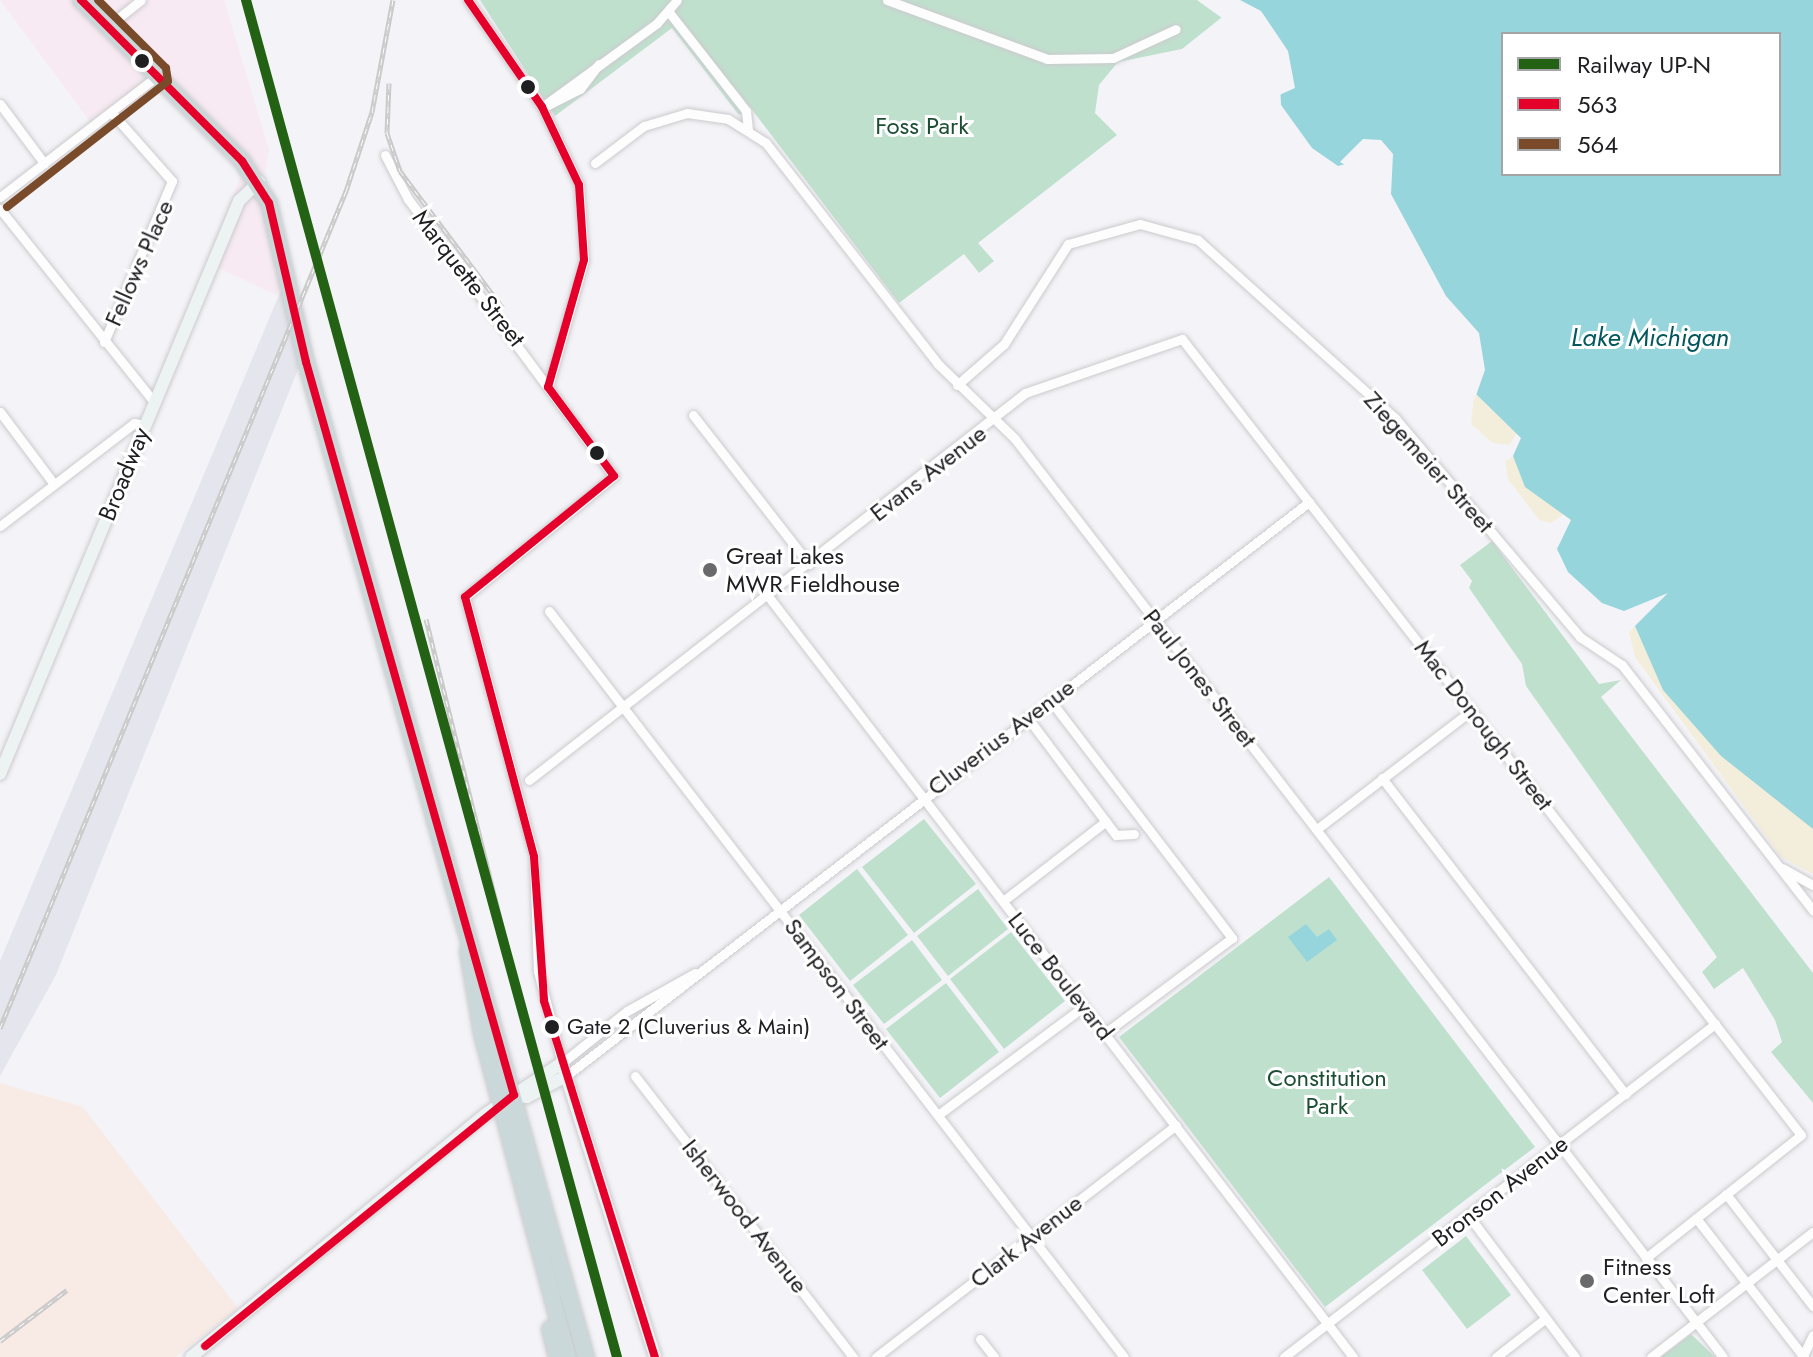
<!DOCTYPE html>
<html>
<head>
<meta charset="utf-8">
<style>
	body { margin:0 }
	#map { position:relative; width:1813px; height:1357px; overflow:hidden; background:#f4f4f8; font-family:Jost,sans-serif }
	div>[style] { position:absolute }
	.commercial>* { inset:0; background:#f7eaf2 }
	.industrial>* { inset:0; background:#f8ebe6 }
	.built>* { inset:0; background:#e5e5ee }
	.green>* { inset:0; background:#c0e0ce }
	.sand>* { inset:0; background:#f3eedb }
	.water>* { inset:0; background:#96d5dc }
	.pier>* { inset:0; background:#f4f4f8 }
	.roads { filter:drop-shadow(0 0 2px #cbcbce) drop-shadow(0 0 2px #cbcbce) }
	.street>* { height:9px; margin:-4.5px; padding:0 4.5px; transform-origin:4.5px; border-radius:4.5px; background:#fdfdfe }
	.secondary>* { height:12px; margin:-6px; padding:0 6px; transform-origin:6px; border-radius:6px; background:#edf2f3 }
	.highway>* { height:16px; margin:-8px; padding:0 8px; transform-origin:8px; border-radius:8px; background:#cad8d9 }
	.rail>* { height:5px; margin-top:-2.5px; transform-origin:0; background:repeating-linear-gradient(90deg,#fff 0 6px,#cacaca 0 12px); box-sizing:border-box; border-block:2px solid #cacaca }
	.bus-1>* { height:8px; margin:-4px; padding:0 4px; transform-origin:4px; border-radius:4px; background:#e4002b }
	.bus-2>* { height:8px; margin:-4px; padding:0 4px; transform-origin:4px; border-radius:4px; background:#7a4b2a }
	.rail-1>* { height:10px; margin:-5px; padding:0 5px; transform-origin:5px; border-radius:5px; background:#236214 }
	.dots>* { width:22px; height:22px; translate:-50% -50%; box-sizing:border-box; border:4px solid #fff; border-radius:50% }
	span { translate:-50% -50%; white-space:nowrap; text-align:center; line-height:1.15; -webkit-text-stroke:6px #fff; paint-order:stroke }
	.bus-label { font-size:22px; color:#1f1f22 }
	.left { translate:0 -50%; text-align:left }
	.park-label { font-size:24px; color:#1c4e34 }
	.street-label { font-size:24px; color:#1f1f22 }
	.poi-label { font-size:24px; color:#1f1f22 }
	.water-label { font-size:26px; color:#03575d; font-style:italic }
	.legend { position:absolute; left:1501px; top:32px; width:280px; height:144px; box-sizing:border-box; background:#fff; border:2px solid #a5a5a7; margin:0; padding:10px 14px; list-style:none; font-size:24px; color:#1f1f22 }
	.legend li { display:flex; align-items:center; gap:16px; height:40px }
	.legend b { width:40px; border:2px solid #a5a5a7 }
</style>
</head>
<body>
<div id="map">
	<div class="commercial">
		<div style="clip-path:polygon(0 0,224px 0,269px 150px,261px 200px,284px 283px,276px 295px,206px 262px,242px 174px,154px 87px,97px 131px)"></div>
	</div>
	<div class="industrial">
		<div style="clip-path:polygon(0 1083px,83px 1107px,238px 1308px,175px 1357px,0 1357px)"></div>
	</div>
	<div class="built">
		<div style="clip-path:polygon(284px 283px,301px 362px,56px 975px,0 1076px,0 961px)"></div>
	</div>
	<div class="green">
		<div style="clip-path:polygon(480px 0,1201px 0,1226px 14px,1182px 49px,1118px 62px,1099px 85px,1095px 113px,1117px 135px,978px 243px,994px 261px,979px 273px,964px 254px,899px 303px,750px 107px,739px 115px,672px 28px,555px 116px)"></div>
		<div style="clip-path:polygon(1492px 541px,1599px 684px,1621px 680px,1601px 697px,1813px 973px,1813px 1103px,1771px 1052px,1782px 1042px,1775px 1020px,1743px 968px,1714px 989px,1702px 972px,1717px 957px,1526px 686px,1522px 664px,1469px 588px,1472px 581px,1460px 565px)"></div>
		<div style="clip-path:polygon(924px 819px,976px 884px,914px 933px,862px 867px)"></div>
		<div style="clip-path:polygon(857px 869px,908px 935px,850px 981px,799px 915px)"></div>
		<div style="clip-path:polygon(1329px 877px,1535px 1147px,1325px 1307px,1119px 1037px)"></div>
		<div style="clip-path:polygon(978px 889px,1008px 929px,948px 976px,917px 936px)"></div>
		<div style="clip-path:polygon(1011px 932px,1065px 1001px,1004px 1049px,950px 979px)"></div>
		<div style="clip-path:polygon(912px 940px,942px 980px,884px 1024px,853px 985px)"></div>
		<div style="clip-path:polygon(946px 983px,999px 1052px,940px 1098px,886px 1029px)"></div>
		<div style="clip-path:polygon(1466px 1236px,1511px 1295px,1467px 1329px,1422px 1270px)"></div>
		<div style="clip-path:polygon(1692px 1335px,1715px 1357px,1661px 1357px,1690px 1335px)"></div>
	</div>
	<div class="sand">
		<div style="clip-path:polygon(1474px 392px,1526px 421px,1509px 445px,1493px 443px,1471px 424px)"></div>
		<div style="clip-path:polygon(1528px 448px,1579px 504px,1551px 523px,1539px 520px,1508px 479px,1505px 461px)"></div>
		<div style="clip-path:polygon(1649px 614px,1813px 738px,1813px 874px,1781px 857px,1635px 657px,1629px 632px)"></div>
	</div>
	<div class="water">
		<div style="clip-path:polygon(evenodd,1201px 0,1813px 0,1813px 829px,1721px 756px,1663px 690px,1635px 626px,1668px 593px,1624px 611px,1602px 603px,1568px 572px,1557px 549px,1571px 520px,1525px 487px,1513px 456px,1521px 438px,1474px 392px,1476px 340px,1445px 302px,1379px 180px,1357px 161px,1338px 166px,1312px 148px,1281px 105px,1279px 64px,1261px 41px,1201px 0,1503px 34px,1779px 34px,1779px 174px,1503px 174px,1503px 34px)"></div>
		<div style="clip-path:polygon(1306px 924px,1317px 937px,1329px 929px,1337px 940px,1307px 962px,1288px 937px)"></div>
	</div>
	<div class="pier">
		<div style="clip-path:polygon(1197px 0,1240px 0,1261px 11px,1288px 51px,1295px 88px,1277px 96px,1275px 66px,1258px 44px)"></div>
		<div style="clip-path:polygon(1363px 139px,1381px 140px,1393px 154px,1391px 194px,1446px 296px,1479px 333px,1485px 370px,1474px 401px,1472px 341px,1442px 304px,1375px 182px,1340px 162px)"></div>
	</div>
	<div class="roads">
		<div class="street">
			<div style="left:468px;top:0;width:130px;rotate:55.3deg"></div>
			<div style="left:542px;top:107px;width:86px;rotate:64.6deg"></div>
			<div style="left:579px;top:185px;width:75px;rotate:86.2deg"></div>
			<div style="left:584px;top:260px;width:132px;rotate:105.8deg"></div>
			<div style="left:887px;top:0;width:171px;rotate:20.2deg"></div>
			<div style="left:1047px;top:59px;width:66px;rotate:-0.9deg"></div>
			<div style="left:1113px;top:58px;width:69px;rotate:-24.7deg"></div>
			<div style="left:668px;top:11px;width:127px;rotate:52deg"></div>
			<div style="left:746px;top:111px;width:18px;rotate:84deg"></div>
			<div style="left:107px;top:27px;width:43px;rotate:-38.5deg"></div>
			<div style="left:0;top:104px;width:74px;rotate:53.3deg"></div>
			<div style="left:548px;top:105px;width:36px;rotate:-27deg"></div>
			<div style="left:580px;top:89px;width:31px;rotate:-53deg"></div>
			<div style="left:542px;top:107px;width:142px;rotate:-36.1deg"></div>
			<div style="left:657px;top:23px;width:30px;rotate:-49deg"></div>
			<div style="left:385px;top:155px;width:50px;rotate:62.4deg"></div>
			<div style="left:408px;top:199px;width:345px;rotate:53.4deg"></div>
			<div style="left:614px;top:476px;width:192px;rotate:140.9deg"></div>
			<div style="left:465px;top:597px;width:269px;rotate:75.1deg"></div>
			<div style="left:534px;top:857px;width:114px;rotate:88deg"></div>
			<div style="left:538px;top:971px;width:95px;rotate:75.4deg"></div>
			<div style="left:562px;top:1063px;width:83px;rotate:-38.7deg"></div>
			<div style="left:627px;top:1011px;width:78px;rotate:-29.2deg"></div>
			<div style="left:595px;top:163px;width:61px;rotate:-37.1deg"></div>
			<div style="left:644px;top:126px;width:45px;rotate:-16.8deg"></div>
			<div style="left:687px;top:113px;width:41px;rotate:8.3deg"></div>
			<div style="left:728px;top:119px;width:45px;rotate:32.3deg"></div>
			<div style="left:766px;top:143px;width:280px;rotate:52.1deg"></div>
			<div style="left:938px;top:364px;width:107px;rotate:44.2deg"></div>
			<div style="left:1015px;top:439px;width:1159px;rotate:52.36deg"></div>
			<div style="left:0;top:197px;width:198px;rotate:-37.6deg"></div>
			<div style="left:0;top:209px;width:247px;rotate:51.4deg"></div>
			<div style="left:104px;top:342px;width:175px;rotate:-67.1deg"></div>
			<div style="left:172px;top:181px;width:92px;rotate:-131.5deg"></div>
			<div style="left:957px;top:385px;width:62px;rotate:-41.1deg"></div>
			<div style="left:1004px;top:344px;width:119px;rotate:-57.4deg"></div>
			<div style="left:1068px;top:244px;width:75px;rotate:-15.5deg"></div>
			<div style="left:1140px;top:224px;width:60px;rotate:15.4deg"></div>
			<div style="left:1198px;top:240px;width:266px;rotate:42.1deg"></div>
			<div style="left:1395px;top:418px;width:287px;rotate:49.8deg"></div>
			<div style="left:1580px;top:637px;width:50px;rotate:33.7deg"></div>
			<div style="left:1622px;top:665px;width:311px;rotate:52.1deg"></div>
			<div style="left:0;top:412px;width:90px;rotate:53.1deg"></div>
			<div style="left:693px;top:415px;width:189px;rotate:52.1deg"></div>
			<div style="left:0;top:526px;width:169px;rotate:-37.5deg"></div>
			<div style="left:134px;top:423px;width:10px;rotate:11deg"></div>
			<div style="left:768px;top:596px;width:960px;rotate:52.45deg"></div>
			<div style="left:549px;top:611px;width:942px;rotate:52.38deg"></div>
			<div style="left:1050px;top:700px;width:300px;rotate:52.6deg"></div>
			<div style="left:1232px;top:938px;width:159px;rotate:143.2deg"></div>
			<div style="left:1027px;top:717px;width:148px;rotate:53deg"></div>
			<div style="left:1116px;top:835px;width:18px;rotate:-3deg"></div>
			<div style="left:1382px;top:778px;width:399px;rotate:52.4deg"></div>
			<div style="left:529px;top:780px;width:629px;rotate:-37.96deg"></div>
			<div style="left:1025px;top:393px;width:166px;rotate:-19deg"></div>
			<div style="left:1182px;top:339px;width:1008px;rotate:52.13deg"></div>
			<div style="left:1801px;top:1135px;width:198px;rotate:141.6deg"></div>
			<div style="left:1317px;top:829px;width:195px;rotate:-37.5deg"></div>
			<div style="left:1782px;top:868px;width:35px;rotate:29deg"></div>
			<div style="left:1003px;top:901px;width:130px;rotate:-37.8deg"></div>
			<div style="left:566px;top:1076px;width:939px;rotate:-37.69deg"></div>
			<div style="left:635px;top:1076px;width:356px;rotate:52.2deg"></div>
			<div style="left:938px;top:1115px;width:182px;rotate:-36.7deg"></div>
			<div style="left:1726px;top:1194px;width:142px;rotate:52.2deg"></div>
			<div style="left:1468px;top:1215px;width:178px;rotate:53deg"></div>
			<div style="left:1696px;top:1218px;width:176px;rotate:52.2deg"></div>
			<div style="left:980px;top:1339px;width:23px;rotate:52deg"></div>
			<div style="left:1803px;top:1356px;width:23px;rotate:-65deg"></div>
			<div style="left:876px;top:1357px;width:379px;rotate:-37.7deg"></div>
			<div style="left:1284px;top:1357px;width:545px;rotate:-37.69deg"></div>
			<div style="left:1496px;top:1357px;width:63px;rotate:-38deg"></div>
			<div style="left:1651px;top:1357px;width:205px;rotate:-37.7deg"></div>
		</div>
		<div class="secondary">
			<div style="left:0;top:774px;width:621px;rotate:-67.36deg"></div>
			<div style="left:239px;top:201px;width:28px;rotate:-44deg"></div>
			<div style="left:514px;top:1095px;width:13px;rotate:9deg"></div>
			<div style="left:527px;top:1097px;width:44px;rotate:-28.3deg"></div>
			<div style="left:191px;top:1357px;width:382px;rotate:-39.5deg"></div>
			<div style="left:486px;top:1114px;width:92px;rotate:-33.9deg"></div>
			<div style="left:562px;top:1063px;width:308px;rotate:72.4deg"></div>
		</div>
		<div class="highway">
			<div style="left:81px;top:0;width:228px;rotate:45deg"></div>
			<div style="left:242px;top:161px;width:50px;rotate:57.3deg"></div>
			<div style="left:269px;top:203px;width:163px;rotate:76.9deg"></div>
			<div style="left:306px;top:362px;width:1034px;rotate:74.28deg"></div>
			<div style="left:468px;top:951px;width:84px;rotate:80.4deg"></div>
			<div style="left:482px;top:1034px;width:334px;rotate:75.1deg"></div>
			<div style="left:550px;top:1329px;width:29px;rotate:76deg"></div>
		</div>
	</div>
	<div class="rail">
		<div style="left:389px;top:83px;width:50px;rotate:92.3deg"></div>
		<div style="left:387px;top:133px;width:40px;rotate:71.1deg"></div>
		<div style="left:400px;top:171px;width:171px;rotate:53.1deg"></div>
		<div style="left:426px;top:619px;width:417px;rotate:76.1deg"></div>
		<div style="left:0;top:1028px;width:906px;rotate:-67.54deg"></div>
		<div style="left:346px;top:191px;width:83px;rotate:-71.8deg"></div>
		<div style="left:372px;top:112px;width:114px;rotate:-79.4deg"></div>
		<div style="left:0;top:1341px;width:84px;rotate:-37.3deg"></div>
	</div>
	<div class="bus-1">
		<div style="left:81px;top:0;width:228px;rotate:45deg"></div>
		<div style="left:242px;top:161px;width:50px;rotate:57.3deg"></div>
		<div style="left:269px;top:203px;width:163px;rotate:76.9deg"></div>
		<div style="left:306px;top:362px;width:762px;rotate:74.16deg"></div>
		<div style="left:514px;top:1095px;width:398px;rotate:140.9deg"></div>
		<div style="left:468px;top:0;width:130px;rotate:55.3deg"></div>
		<div style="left:542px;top:107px;width:86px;rotate:64.6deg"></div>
		<div style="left:579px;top:185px;width:75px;rotate:86.2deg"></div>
		<div style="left:584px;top:260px;width:132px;rotate:105.8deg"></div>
		<div style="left:548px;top:387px;width:111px;rotate:53.4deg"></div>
		<div style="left:465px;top:597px;width:269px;rotate:75.1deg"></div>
		<div style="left:534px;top:857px;width:144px;rotate:86deg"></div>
		<div style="left:544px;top:1001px;width:373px;rotate:72.7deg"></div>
		<div style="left:465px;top:597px;width:192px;rotate:-39.1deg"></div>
	</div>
	<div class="bus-2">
		<div style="left:7px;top:207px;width:204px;rotate:-38deg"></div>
		<div style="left:168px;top:81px;width:13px;rotate:-99deg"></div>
		<div style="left:166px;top:68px;width:96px;rotate:-135deg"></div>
	</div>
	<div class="rail-1">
		<div style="left:246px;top:0;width:1407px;rotate:74.71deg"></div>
	</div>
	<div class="dots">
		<div style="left:142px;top:61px;background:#1f1f22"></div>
		<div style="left:528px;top:87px;background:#1f1f22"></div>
		<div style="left:597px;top:453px;background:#1f1f22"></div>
		<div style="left:710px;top:570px;background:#6a6a6d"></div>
		<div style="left:552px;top:1027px;background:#1f1f22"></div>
		<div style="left:1587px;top:1281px;background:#6a6a6d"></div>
	</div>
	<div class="bus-label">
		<span class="left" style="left:567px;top:1027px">Gate 2 (Cluverius &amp; Main)</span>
	</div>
	<div class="park-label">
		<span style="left:922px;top:126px">Foss Park</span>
		<span style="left:1327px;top:1092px">Constitution<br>Park</span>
	</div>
	<div class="street-label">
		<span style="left:139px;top:263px;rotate:-66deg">Fellows Place</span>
		<span style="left:469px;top:278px;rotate:52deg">Marquette Street</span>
		<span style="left:1429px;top:462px;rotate:48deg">Ziegemeier Street</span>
		<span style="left:928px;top:473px;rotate:-38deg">Evans Avenue</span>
		<span style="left:124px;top:474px;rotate:-68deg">Broadway</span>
		<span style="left:1200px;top:678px;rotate:52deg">Paul Jones Street</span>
		<span style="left:1484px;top:725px;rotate:52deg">Mac Donough Street</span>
		<span style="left:1001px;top:737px;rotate:-37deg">Cluverius Avenue</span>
		<span style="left:1061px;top:976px;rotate:52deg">Luce Boulevard</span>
		<span style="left:837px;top:984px;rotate:53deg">Sampson Street</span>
		<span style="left:1500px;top:1191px;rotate:-38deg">Bronson Avenue</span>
		<span style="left:745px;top:1216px;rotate:52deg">Isherwood Avenue</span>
		<span style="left:1026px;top:1241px;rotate:-38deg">Clark Avenue</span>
	</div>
	<div class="poi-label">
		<span class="left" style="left:726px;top:570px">Great Lakes<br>MWR Fieldhouse</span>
		<span class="left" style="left:1603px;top:1281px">Fitness<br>Center Loft</span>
	</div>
	<div class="water-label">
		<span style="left:1650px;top:338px">Lake Michigan</span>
	</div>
	<ul class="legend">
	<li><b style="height:10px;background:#236214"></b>Railway UP-N</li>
	<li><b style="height:10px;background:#e4002b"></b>563</li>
	<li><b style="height:10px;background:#7a4b2a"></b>564</li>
	</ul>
</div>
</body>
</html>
